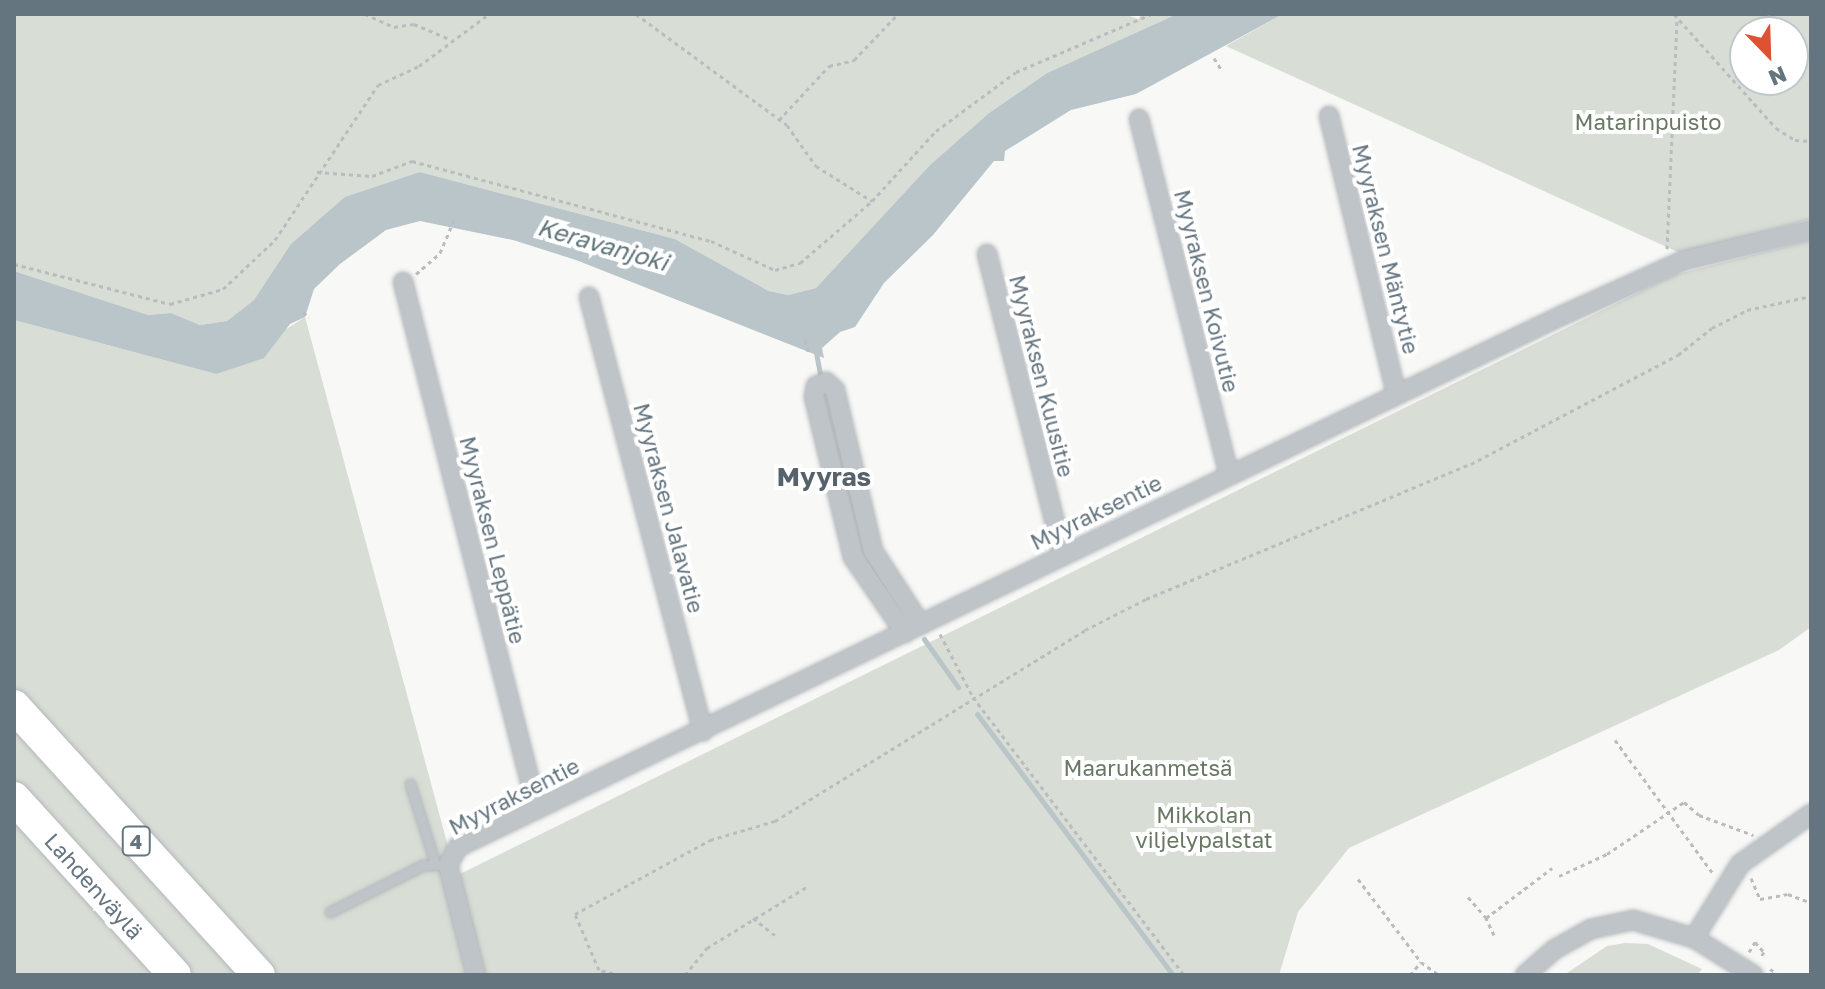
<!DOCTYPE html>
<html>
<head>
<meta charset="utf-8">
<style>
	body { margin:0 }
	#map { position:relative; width:1825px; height:989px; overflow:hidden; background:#f8f8f6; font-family:"Golos Text",sans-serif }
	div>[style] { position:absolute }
	.green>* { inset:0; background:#d8ddd5 }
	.water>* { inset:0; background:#b9c5c9 }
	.stream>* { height:5px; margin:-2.5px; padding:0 2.5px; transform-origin:2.5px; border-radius:2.5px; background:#b9c5c9 }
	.path>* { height:3px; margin-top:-1.5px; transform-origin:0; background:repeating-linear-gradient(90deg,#babdc0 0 4px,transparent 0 8px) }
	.roads { filter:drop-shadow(0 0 2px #b3b7bb) drop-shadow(0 0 2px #b3b7bb) }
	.lane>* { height:9px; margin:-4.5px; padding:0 4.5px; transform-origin:4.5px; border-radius:4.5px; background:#bfc4c8 }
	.street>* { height:18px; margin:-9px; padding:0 9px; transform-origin:9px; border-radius:9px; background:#bfc4c8 }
	.highway>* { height:32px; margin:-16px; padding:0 16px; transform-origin:16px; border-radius:16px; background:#fff }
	span { translate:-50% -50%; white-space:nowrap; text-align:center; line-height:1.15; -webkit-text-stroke:8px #fff; paint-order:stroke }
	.shield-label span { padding:2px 6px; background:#fff; border:2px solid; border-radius:6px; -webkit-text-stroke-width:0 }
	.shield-label { font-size:20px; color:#657580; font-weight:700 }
	.park-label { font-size:22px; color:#687863 }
	.street-label { font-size:22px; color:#657580 }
	.water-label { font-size:24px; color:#60747a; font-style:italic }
	.quarter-label { font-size:26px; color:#56636b; font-weight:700 }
	.frame { position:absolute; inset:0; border:16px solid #657580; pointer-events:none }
	.north { position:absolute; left:1729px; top:16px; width:80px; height:80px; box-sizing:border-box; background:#fff; border:2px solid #c1c8cc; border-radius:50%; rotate:157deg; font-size:22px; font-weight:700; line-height:32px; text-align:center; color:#657580 }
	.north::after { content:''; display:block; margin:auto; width:28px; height:36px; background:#dc5233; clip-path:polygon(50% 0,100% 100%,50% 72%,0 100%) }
</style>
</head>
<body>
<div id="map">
	<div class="green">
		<div style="clip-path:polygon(14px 14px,1124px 14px,1138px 19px,1142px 14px,1177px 14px,1047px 73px,989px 113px,930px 165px,816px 288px,788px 295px,769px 291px,675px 239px,420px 172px,290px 245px,254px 300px,227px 321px,200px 325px,171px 313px,148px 315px,14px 271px)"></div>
		<div style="clip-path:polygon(evenodd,1283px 14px,1811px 14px,1811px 219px,1682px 254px,1226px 46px,1283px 14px,1745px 32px,1793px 32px,1793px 80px,1745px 80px,1745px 32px)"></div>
		<div style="clip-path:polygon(1811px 240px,1811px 627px,1779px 650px,1349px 848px,1298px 912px,1279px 975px,14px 975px,14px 320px,216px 374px,305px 317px,456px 876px,1674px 275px)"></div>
		<div style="clip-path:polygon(1625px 943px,1648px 944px,1702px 969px,1697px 975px,1564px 975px,1607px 946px)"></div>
	</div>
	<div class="water">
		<div style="clip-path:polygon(1177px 14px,1283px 14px,1136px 94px,1071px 110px,1005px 151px,1004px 161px,994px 161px,933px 235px,884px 283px,855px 327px,840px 332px,822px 348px,824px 358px,576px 260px,513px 240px,420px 221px,386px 230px,340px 264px,314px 289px,305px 317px,290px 324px,264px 358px,216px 374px,14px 320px,14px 271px,148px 315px,171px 313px,200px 325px,227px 321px,254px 300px,290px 245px,345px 197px,420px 172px,675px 239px,769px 291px,788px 295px,816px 288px,930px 165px,989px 113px,1047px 73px)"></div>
	</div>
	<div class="stream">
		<div style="left:816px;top:353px;width:25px;rotate:79deg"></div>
		<div style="left:825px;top:394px;width:163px;rotate:75.8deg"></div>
		<div style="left:874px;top:568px;width:50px;rotate:57.3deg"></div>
		<div style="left:924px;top:639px;width:59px;rotate:54.7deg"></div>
		<div style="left:977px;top:714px;width:326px;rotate:53.1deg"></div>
	</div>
	<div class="path">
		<div style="left:365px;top:14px;width:32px;rotate:24deg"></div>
		<div style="left:394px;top:27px;width:20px;rotate:-9deg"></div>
		<div style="left:414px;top:24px;width:39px;rotate:23deg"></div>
		<div style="left:636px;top:14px;width:187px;rotate:36.3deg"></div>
		<div style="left:787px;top:125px;width:50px;rotate:54.7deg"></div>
		<div style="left:816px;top:166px;width:66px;rotate:32deg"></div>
		<div style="left:1674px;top:14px;width:153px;rotate:48.2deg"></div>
		<div style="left:1776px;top:128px;width:22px;rotate:32deg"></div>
		<div style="left:1795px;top:140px;width:16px;rotate:4deg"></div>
		<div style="left:1214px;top:58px;width:13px;rotate:58deg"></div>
		<div style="left:779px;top:120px;width:74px;rotate:-47.2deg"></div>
		<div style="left:829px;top:66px;width:26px;rotate:-13deg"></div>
		<div style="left:854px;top:60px;width:64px;rotate:-46.3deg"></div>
		<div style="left:317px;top:172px;width:55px;rotate:4.2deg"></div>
		<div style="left:372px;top:176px;width:43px;rotate:-20.6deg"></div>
		<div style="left:412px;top:161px;width:310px;rotate:15deg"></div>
		<div style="left:711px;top:241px;width:70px;rotate:24.4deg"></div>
		<div style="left:775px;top:270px;width:26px;rotate:-16deg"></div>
		<div style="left:800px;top:263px;width:95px;rotate:-40.7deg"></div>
		<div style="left:872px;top:201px;width:95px;rotate:-47.6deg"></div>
		<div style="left:936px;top:131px;width:99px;rotate:-36.4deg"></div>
		<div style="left:1016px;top:72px;width:147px;rotate:-23.2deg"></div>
		<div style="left:1667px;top:249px;width:228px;rotate:-87.5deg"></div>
		<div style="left:14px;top:264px;width:161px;rotate:14.4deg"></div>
		<div style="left:170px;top:304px;width:55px;rotate:-15.8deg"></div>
		<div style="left:223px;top:289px;width:71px;rotate:-43.3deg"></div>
		<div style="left:275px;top:240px;width:186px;rotate:-56.4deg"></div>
		<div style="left:378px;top:85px;width:45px;rotate:-24.9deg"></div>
		<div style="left:419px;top:66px;width:87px;rotate:-36.6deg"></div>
		<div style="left:416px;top:274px;width:32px;rotate:-41deg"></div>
		<div style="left:440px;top:253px;width:39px;rotate:-67deg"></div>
		<div style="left:303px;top:312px;width:8px;rotate:40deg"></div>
		<div style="left:805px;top:340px;width:15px;rotate:74deg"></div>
		<div style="left:940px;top:634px;width:71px;rotate:62.4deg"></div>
		<div style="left:973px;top:697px;width:349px;rotate:52.8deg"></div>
		<div style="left:1615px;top:740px;width:167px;rotate:53.7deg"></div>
		<div style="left:1559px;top:876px;width:53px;rotate:-24.6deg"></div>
		<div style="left:1607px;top:854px;width:93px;rotate:-34deg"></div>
		<div style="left:1684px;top:802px;width:20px;rotate:41deg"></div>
		<div style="left:1699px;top:815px;width:58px;rotate:20.3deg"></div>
		<div style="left:1751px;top:878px;width:23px;rotate:67deg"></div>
		<div style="left:1760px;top:899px;width:28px;rotate:-10deg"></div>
		<div style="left:1788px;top:894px;width:25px;rotate:21deg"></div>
		<div style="left:1358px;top:879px;width:104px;rotate:52.8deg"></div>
		<div style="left:1468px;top:897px;width:28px;rotate:49deg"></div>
		<div style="left:753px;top:918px;width:29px;rotate:38deg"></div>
		<div style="left:1494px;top:935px;width:19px;rotate:-115deg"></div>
		<div style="left:1486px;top:918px;width:83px;rotate:-37.1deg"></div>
		<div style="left:1749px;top:952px;width:12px;rotate:-59deg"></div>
		<div style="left:1755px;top:942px;width:13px;rotate:48deg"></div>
		<div style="left:1764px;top:952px;width:7px;rotate:124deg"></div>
		<div style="left:1770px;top:969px;width:12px;rotate:31deg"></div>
		<div style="left:621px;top:975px;width:23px;rotate:-167deg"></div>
		<div style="left:599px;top:970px;width:61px;rotate:-113.2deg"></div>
		<div style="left:575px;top:914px;width:154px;rotate:-28.7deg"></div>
		<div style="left:710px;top:840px;width:68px;rotate:-16.3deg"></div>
		<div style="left:775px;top:821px;width:364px;rotate:-31.6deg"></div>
		<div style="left:1085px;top:630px;width:68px;rotate:-26.9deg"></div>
		<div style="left:1146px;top:599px;width:352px;rotate:-22.6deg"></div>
		<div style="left:1471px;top:464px;width:234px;rotate:-27.8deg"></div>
		<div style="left:1678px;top:355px;width:43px;rotate:-38.5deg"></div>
		<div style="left:1712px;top:328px;width:39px;rotate:-27deg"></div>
		<div style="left:1747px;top:310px;width:66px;rotate:-12.3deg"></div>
		<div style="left:685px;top:975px;width:35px;rotate:-51deg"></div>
		<div style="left:707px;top:948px;width:119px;rotate:-31.5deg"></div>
		<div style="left:1410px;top:975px;width:17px;rotate:-50deg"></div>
		<div style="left:1421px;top:962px;width:22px;rotate:36deg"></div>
	</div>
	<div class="roads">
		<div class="lane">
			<div style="left:410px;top:784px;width:83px;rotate:72.4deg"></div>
			<div style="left:330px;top:912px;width:104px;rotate:-26.8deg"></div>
			<div style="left:423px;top:865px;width:25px"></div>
		</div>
		<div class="street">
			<div style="left:1329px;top:116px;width:285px;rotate:76.4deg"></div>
			<div style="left:1139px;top:119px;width:366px;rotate:75.8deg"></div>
			<div style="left:987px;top:254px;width:310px;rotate:75.8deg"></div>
			<div style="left:403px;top:282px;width:544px;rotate:75.73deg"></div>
			<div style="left:589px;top:297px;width:449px;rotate:75.3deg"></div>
			<div style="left:905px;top:633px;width:92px;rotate:-124.4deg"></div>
			<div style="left:853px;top:557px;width:165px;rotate:-103.7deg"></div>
			<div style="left:814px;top:397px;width:11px;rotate:-80deg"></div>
			<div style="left:816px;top:386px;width:11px;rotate:-22deg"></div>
			<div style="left:826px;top:382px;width:12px;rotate:42deg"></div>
			<div style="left:835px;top:390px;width:165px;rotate:76.7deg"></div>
			<div style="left:873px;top:551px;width:88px;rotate:57deg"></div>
			<div style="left:1694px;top:938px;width:87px;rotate:-58.1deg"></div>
			<div style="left:1740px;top:864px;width:87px;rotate:-35.2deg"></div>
			<div style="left:476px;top:975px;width:114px;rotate:-104.3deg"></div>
			<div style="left:448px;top:865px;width:21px;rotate:-61deg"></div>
			<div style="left:458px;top:847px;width:1224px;rotate:-25.71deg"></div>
			<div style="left:1561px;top:316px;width:133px;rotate:-24.4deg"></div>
			<div style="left:1682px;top:261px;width:133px;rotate:-13.5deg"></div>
			<div style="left:1525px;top:975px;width:40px;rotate:-41deg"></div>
			<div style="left:1555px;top:949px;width:41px;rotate:-29.1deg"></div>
			<div style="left:1591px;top:929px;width:43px;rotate:-12.1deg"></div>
			<div style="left:1633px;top:920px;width:64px;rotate:16.4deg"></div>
			<div style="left:1694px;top:938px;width:70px;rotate:32.1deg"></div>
		</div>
		<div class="highway">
			<div style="left:14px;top:706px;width:364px;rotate:47.7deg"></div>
			<div style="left:14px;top:798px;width:239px;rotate:47.7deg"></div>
		</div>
	</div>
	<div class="shield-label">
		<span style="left:136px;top:841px">4</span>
	</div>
	<div class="park-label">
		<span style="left:1648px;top:122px">Matarinpuisto</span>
		<span style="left:1148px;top:768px">Maarukanmetsä</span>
		<span style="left:1204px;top:827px">Mikkolan<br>viljelypalstat</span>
	</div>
	<div class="street-label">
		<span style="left:1386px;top:249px;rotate:76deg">Myyraksen Mäntytie</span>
		<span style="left:1207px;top:291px;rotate:76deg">Myyraksen Koivutie</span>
		<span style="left:1042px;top:376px;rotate:76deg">Myyraksen Kuusitie</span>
		<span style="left:669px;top:508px;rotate:75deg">Myyraksen Jalavatie</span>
		<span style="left:1096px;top:512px;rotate:-26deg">Myyraksentie</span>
		<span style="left:493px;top:540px;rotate:76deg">Myyraksen Leppätie</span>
		<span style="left:514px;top:796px;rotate:-27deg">Myyraksentie</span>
		<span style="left:94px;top:886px;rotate:48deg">Lahdenväylä</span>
	</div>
	<div class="water-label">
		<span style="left:603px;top:244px;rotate:16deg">Keravanjoki</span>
	</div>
	<div class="quarter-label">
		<span style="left:824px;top:477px">Myyras</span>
	</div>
	<div class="frame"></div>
	<div class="north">N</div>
</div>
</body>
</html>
